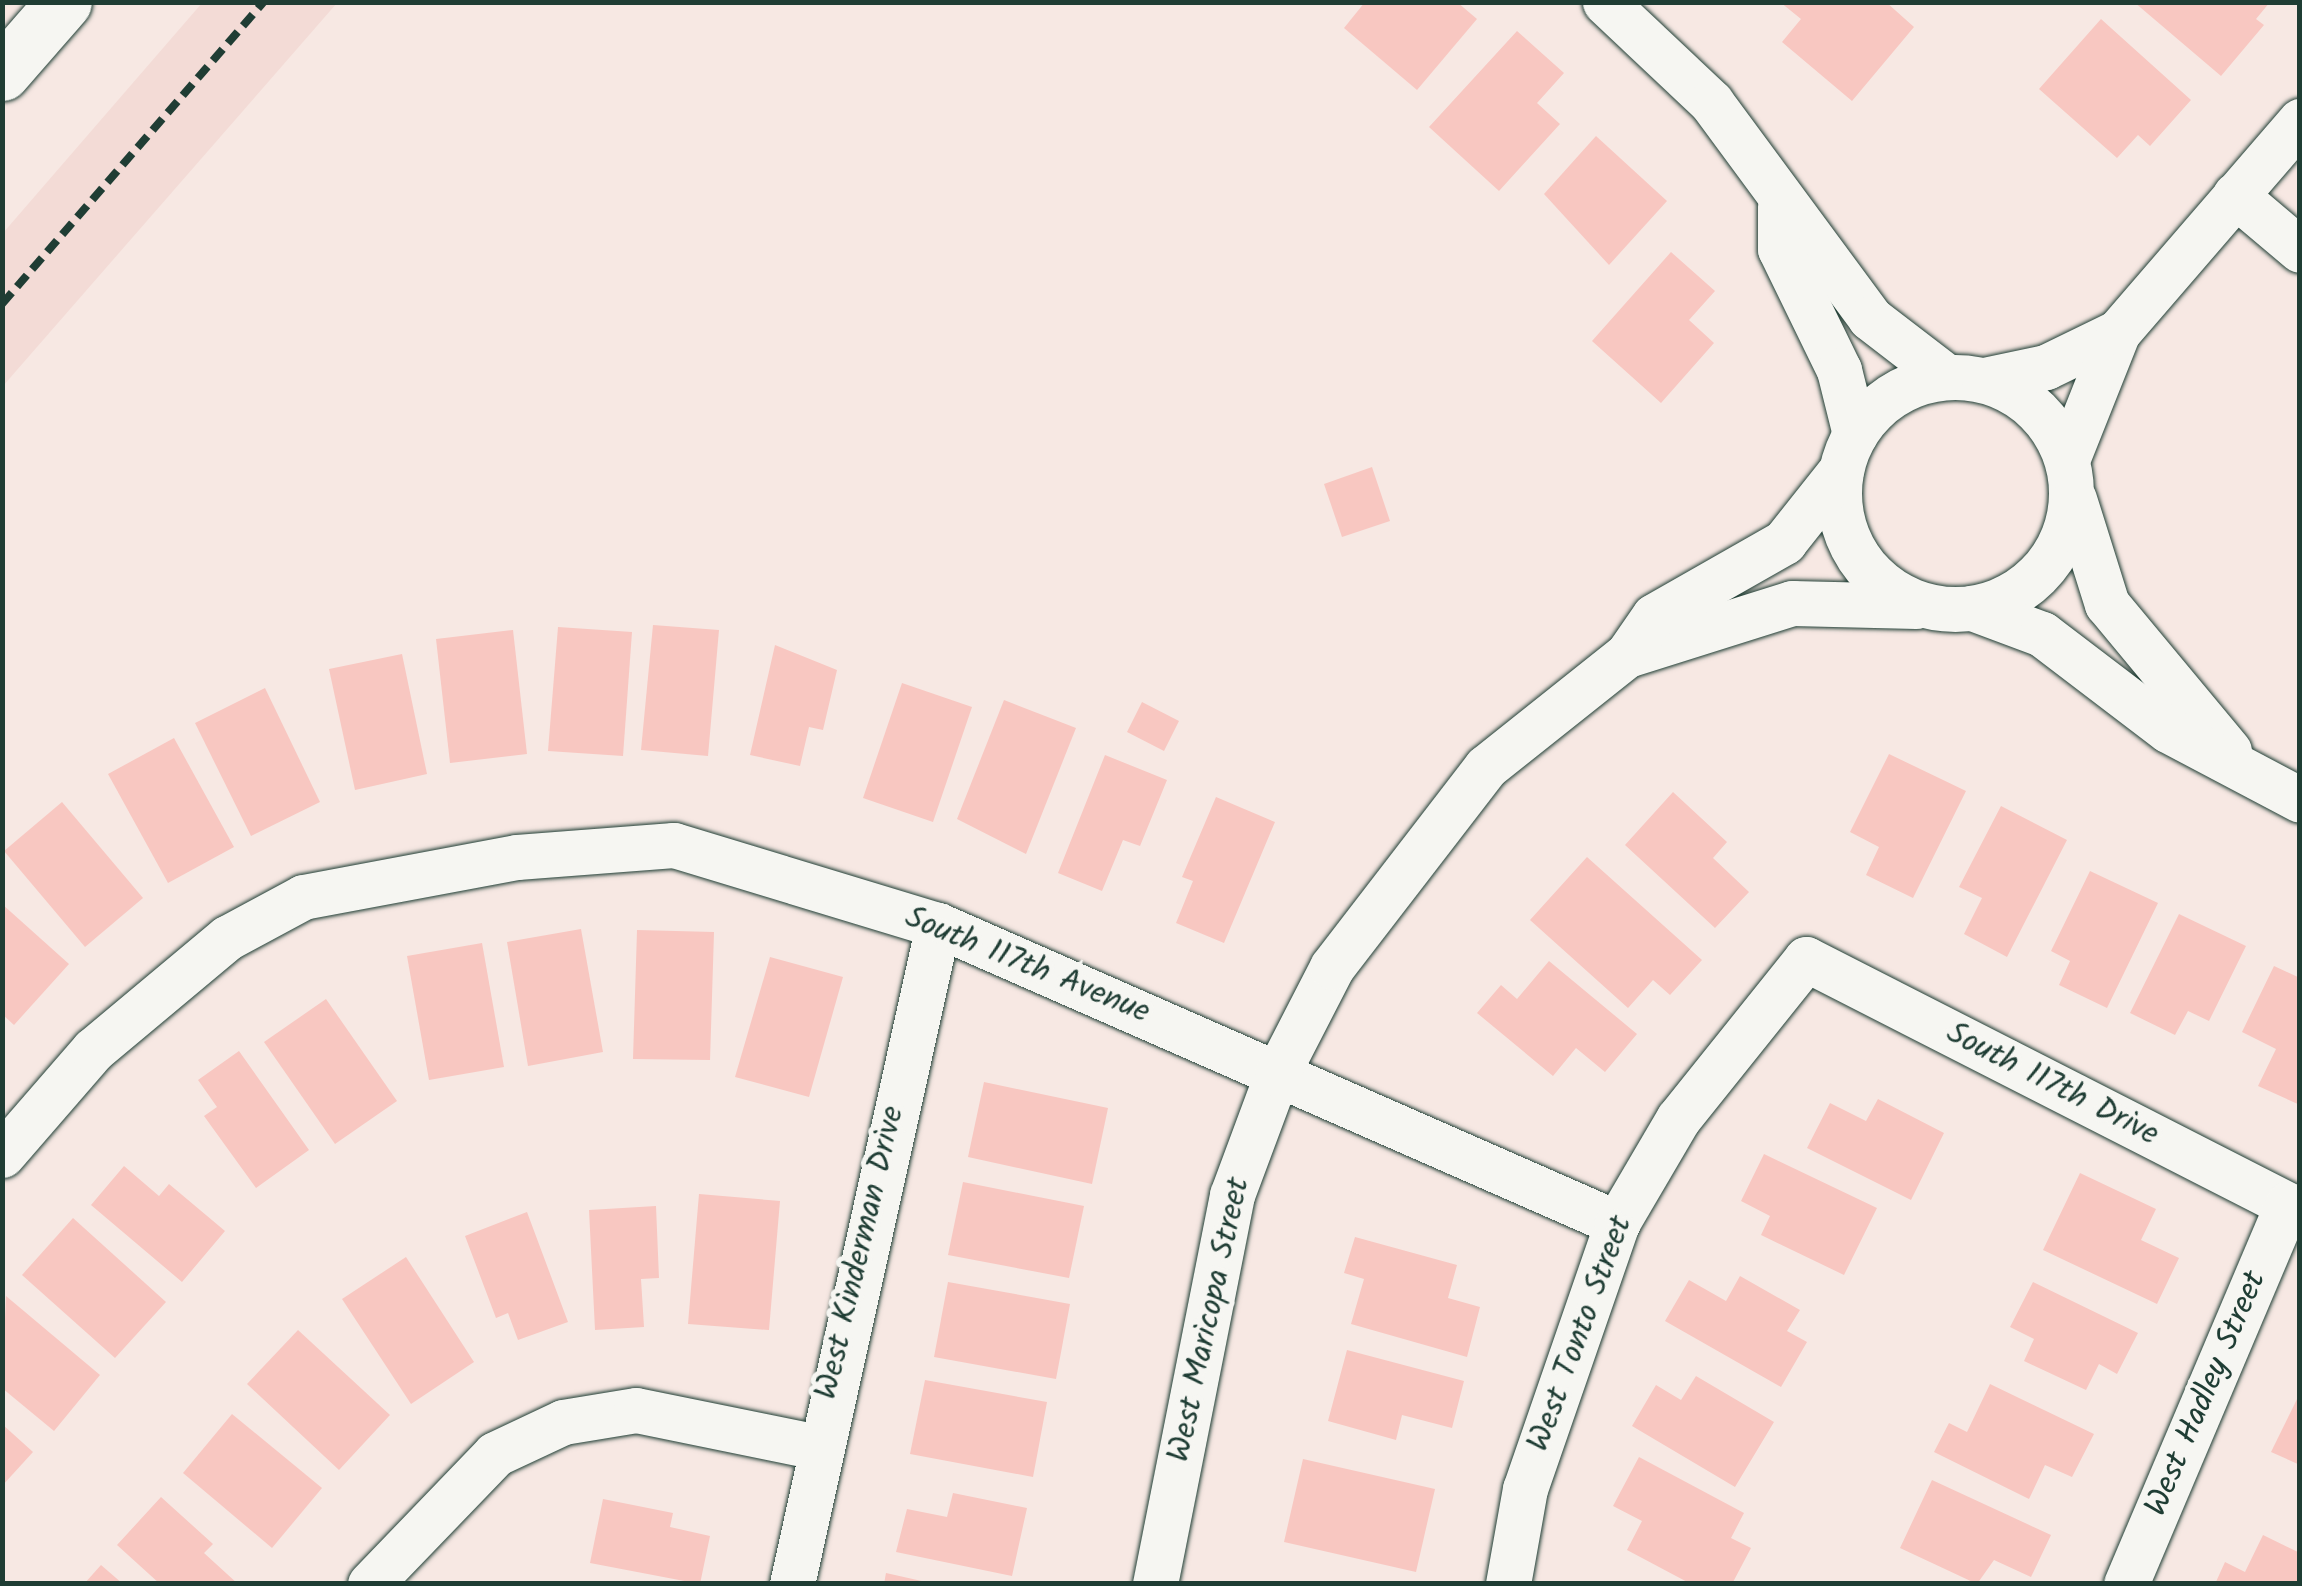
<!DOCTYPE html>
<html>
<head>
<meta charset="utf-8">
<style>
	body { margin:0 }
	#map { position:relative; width:2302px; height:1586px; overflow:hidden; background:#f7e8e3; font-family:Kalam,sans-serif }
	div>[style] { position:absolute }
	.built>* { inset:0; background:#f3dbd6 }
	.building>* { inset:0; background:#f8c7c1 }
	.roads { filter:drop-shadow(0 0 2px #1f3d34) drop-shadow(0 0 2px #1f3d34) }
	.minor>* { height:45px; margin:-22.5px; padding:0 22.5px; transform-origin:22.5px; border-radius:22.5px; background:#f6f6f2 }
	.minor>.ring { margin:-22.5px; padding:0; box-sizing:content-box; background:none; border:45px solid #f6f6f2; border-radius:50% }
	.major>* { height:55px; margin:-27.5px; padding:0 27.5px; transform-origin:27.5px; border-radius:27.5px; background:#f6f6f2 }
	.rail>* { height:8px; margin-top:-4px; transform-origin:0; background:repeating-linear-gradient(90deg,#1f3d34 0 15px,transparent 0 23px) }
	span { translate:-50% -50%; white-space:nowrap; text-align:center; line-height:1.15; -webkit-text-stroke:10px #f6f6f2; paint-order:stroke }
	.street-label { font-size:32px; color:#1f3d34 }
	.frame { position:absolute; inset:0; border:5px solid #1f3d34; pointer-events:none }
</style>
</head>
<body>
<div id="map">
	<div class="built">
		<div style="clip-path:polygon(202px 3px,337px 3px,3px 386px,3px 233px)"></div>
	</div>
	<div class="building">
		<div style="clip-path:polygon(1365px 2px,1457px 2px,1477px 19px,1417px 90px,1344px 28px)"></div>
		<div style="clip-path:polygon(1780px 2px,1886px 2px,1914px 27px,1852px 101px,1782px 42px,1801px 19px)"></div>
		<div style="clip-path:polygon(2134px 2px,2270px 2px,2256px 19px,2264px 25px,2221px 76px)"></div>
		<div style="clip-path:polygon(2101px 19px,2191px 100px,2150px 146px,2138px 135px,2117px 158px,2039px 89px)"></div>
		<div style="clip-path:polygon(1517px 31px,1564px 73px,1537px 103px,1560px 124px,1499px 191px,1429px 127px)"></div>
		<div style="clip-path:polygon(1596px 136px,1667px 201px,1609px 265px,1544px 194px)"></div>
		<div style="clip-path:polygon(1671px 252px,1715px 291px,1689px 320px,1714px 343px,1661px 403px,1592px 341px)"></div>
		<div style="clip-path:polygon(1372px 467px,1390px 521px,1342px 537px,1324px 484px)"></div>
		<div style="clip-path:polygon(653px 625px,719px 630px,708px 756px,641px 750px)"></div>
		<div style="clip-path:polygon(558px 627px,632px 632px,623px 756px,548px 751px)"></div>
		<div style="clip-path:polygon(513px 630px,527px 754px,450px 763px,436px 639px)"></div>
		<div style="clip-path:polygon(775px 645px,837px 670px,823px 730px,809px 727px,800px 766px,750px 755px)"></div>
		<div style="clip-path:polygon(402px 654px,427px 774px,355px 790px,329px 669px)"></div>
		<div style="clip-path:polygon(902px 683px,972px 707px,933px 822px,863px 798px)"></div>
		<div style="clip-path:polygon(265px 688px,320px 802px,251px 836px,195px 723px)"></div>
		<div style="clip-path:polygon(1004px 700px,1076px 728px,1026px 854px,957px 819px)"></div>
		<div style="clip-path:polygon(1142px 702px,1179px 721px,1164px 751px,1127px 732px)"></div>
		<div style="clip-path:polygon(174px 738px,234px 847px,168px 883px,108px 774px)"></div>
		<div style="clip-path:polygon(1889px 754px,1966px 791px,1913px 898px,1866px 875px,1879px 847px,1850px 832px)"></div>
		<div style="clip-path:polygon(1105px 755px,1167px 780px,1140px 846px,1123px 840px,1102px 891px,1058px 873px)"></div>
		<div style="clip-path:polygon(1673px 792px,1727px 842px,1713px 858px,1749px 892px,1715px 928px,1625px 845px)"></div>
		<div style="clip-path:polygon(1216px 797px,1275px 822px,1224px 943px,1176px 923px,1193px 881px,1182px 877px)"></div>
		<div style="clip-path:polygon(62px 802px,143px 898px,85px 947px,4px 851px)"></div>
		<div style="clip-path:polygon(2001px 806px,2067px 840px,2007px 957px,1964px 934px,1982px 898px,1959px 887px)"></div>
		<div style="clip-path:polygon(1587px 857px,1702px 960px,1670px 995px,1653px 980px,1628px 1008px,1530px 920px)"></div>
		<div style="clip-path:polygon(2090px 871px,2158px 903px,2107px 1008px,2059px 985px,2070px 961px,2051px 951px)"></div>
		<div style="clip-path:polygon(2px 904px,69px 964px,14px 1025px,2px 1014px)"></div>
		<div style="clip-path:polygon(2179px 914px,2246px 946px,2209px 1021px,2188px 1011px,2175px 1035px,2130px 1013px)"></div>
		<div style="clip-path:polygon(581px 929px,603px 1052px,528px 1066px,507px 942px)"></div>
		<div style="clip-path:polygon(637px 930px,714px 932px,710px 1060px,633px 1059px)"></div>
		<div style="clip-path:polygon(482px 943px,504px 1067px,429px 1080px,407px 956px)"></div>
		<div style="clip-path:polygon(770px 957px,843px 977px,809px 1097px,735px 1077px)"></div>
		<div style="clip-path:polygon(1549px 961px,1637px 1034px,1605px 1072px,1576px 1048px,1553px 1076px,1477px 1013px,1501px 985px,1517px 999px)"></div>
		<div style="clip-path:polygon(2274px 966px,2300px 978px,2300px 1105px,2258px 1086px,2276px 1049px,2242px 1032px)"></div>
		<div style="clip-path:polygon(326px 999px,397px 1101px,335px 1144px,264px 1042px)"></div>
		<div style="clip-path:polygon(239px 1051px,309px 1150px,256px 1188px,204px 1116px,217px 1107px,198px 1080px)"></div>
		<div style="clip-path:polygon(984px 1082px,1108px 1108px,1092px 1184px,968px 1157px)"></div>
		<div style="clip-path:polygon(1878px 1099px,1944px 1133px,1911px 1200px,1807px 1148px,1830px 1103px,1866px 1121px)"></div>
		<div style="clip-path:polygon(1764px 1154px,1877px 1208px,1844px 1275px,1761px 1235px,1770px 1216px,1741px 1201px)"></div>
		<div style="clip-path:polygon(124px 1166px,159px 1196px,169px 1184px,225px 1231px,182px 1282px,91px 1205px)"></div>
		<div style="clip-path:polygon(2080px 1173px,2156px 1209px,2141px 1240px,2179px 1258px,2157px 1304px,2043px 1250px)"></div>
		<div style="clip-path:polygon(963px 1182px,1084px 1206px,1069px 1278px,948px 1255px)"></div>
		<div style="clip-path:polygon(699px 1194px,780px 1201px,769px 1330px,688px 1324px)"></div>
		<div style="clip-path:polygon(656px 1206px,659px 1278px,641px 1279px,644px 1327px,595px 1330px,589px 1210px)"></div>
		<div style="clip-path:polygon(527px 1212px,568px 1322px,518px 1340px,508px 1313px,496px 1318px,465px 1236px)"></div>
		<div style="clip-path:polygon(73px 1218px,166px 1302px,115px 1358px,22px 1275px)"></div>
		<div style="clip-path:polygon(1355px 1237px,1457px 1265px,1448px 1298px,1480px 1307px,1467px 1357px,1351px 1324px,1364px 1279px,1344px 1273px)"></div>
		<div style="clip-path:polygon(406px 1257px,474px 1362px,411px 1404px,342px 1299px)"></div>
		<div style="clip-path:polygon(1740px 1276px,1800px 1310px,1787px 1331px,1807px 1342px,1781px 1387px,1665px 1321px,1689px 1280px,1726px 1301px)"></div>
		<div style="clip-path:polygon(948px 1282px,1070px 1304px,1056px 1379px,934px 1357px)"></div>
		<div style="clip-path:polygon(2033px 1282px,2138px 1333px,2117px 1374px,2099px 1364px,2086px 1390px,2024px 1361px,2034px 1339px,2010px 1327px)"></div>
		<div style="clip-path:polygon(6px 1296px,100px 1375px,54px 1431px,2px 1388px)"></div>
		<div style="clip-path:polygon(298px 1330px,390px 1415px,339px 1470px,247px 1384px)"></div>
		<div style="clip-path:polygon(1347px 1350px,1464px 1381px,1452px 1428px,1402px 1415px,1396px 1440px,1328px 1421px)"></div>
		<div style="clip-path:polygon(1696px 1376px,1774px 1422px,1735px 1487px,1632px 1426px,1656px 1385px,1681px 1400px)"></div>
		<div style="clip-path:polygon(925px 1380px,1047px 1402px,1033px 1477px,910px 1454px)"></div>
		<div style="clip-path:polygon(1990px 1384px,2094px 1434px,2072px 1477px,2045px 1465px,2029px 1499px,1934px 1452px,1949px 1423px,1967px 1432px)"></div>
		<div style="clip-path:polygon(2300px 1393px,2300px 1465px,2271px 1452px)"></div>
		<div style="clip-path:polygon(232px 1414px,322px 1488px,272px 1548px,183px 1473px)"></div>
		<div style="clip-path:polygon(2px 1424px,33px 1452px,2px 1486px)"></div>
		<div style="clip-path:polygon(1639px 1457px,1744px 1513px,1731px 1538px,1751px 1548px,1732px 1584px,1691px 1584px,1627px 1550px,1642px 1521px,1613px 1506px)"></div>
		<div style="clip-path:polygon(1303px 1459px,1435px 1489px,1416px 1572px,1284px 1542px)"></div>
		<div style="clip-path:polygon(1932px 1480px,2051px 1535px,2031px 1577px,1994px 1560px,1977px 1584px,1900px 1548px)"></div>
		<div style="clip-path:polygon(953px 1493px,1027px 1508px,1012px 1576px,896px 1552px,907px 1509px,947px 1517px)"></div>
		<div style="clip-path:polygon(161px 1497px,213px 1544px,204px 1553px,238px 1584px,160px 1584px,117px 1545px)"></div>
		<div style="clip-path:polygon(603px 1499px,673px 1513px,670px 1527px,710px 1536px,700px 1584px,590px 1563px)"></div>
		<div style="clip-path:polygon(2263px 1535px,2300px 1553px,2300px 1584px,2215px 1584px,2225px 1562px,2245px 1572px)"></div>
		<div style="clip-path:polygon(101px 1565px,123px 1584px,84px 1584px)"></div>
		<div style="clip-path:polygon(886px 1573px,926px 1582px,926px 1584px,884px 1584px)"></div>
	</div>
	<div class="roads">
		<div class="minor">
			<div style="left:1605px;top:2px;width:146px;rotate:43.3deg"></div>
			<div style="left:1711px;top:102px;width:268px;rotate:53.6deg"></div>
			<div style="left:1870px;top:318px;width:97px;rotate:37.5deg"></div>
			<div style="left:2235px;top:195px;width:85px;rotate:40.2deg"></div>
			<div style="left:1780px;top:206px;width:43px;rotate:90deg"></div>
			<div style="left:1780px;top:249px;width:135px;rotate:64deg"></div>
			<div style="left:1839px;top:370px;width:66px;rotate:76deg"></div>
			<div class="ring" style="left:1839px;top:377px;width:187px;height:187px"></div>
			<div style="left:1984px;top:380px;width:63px;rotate:-11.8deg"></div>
			<div style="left:2046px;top:367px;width:80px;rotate:-25.9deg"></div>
			<div style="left:2067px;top:460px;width:138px;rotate:-68.3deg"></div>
			<div style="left:2118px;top:332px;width:279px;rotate:-49.2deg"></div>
			<div style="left:2074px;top:499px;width:110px;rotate:72.6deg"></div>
			<div style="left:2107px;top:604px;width:191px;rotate:50.3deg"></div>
			<div style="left:1972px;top:608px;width:75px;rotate:20.4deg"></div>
			<div style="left:2042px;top:634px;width:158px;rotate:37.3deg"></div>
			<div style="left:2168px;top:730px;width:149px;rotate:27.9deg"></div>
			<div style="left:1627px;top:655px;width:173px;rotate:-17.5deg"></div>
			<div style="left:1792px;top:603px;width:124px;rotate:1.4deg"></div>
			<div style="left:2px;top:1155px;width:139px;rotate:-49.1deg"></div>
			<div style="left:93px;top:1050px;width:175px;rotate:-39.9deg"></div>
			<div style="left:227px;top:938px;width:86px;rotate:-28.3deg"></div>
			<div style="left:303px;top:897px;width:218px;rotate:-10.6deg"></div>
			<div style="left:517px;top:857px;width:157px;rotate:-4.4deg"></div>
			<div style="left:674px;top:845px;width:276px;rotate:16.9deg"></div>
			<div style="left:938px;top:925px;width:742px;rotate:23.7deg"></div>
			<div style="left:370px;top:1584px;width:180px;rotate:-46.1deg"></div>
			<div style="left:495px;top:1454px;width:75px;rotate:-25.2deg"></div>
			<div style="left:563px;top:1422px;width:74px;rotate:-9.3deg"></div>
			<div style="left:636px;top:1410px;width:186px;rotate:11.5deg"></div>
			<div style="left:792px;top:1584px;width:675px;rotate:-77.51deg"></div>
			<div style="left:1155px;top:1584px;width:397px;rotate:-78.8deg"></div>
			<div style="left:1232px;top:1195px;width:129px;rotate:-69.6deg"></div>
			<div style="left:1277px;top:1074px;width:120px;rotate:-62.8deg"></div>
			<div style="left:1332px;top:967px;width:252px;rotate:-52.4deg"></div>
			<div style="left:1486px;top:767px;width:180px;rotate:-38.5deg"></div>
			<div style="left:1627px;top:655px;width:47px;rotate:-55.3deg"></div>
			<div style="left:1654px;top:616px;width:150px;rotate:-29.6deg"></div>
			<div style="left:1784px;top:542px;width:92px;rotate:-51.6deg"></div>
			<div style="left:1508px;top:1584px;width:97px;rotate:-79.9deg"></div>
			<div style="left:1525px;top:1489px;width:281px;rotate:-70.9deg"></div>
			<div style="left:1617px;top:1223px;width:121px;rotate:-59.6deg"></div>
			<div style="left:1678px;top:1119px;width:205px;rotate:-51.3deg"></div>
			<div style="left:1806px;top:959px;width:555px;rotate:27.03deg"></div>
			<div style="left:2126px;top:1584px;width:412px;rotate:-67deg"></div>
		</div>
		<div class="major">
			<div style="left:2px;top:73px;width:94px;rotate:-48.9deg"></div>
		</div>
	</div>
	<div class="rail">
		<div style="left:2px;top:304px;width:400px;rotate:-49.1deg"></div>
	</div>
	<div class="street-label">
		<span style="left:1027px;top:966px;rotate:22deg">South 117th Avenue</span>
		<span style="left:2052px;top:1085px;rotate:27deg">South 117th Drive</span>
		<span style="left:861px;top:1253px;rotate:-77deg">West Kinderman Drive</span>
		<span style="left:1210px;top:1320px;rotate:-78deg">West Maricopa Street</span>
		<span style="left:1581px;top:1334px;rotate:-70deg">West Tonto Street</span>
		<span style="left:2207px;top:1394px;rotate:-67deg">West Hadley Street</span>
	</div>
	<div class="frame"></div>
</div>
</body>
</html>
